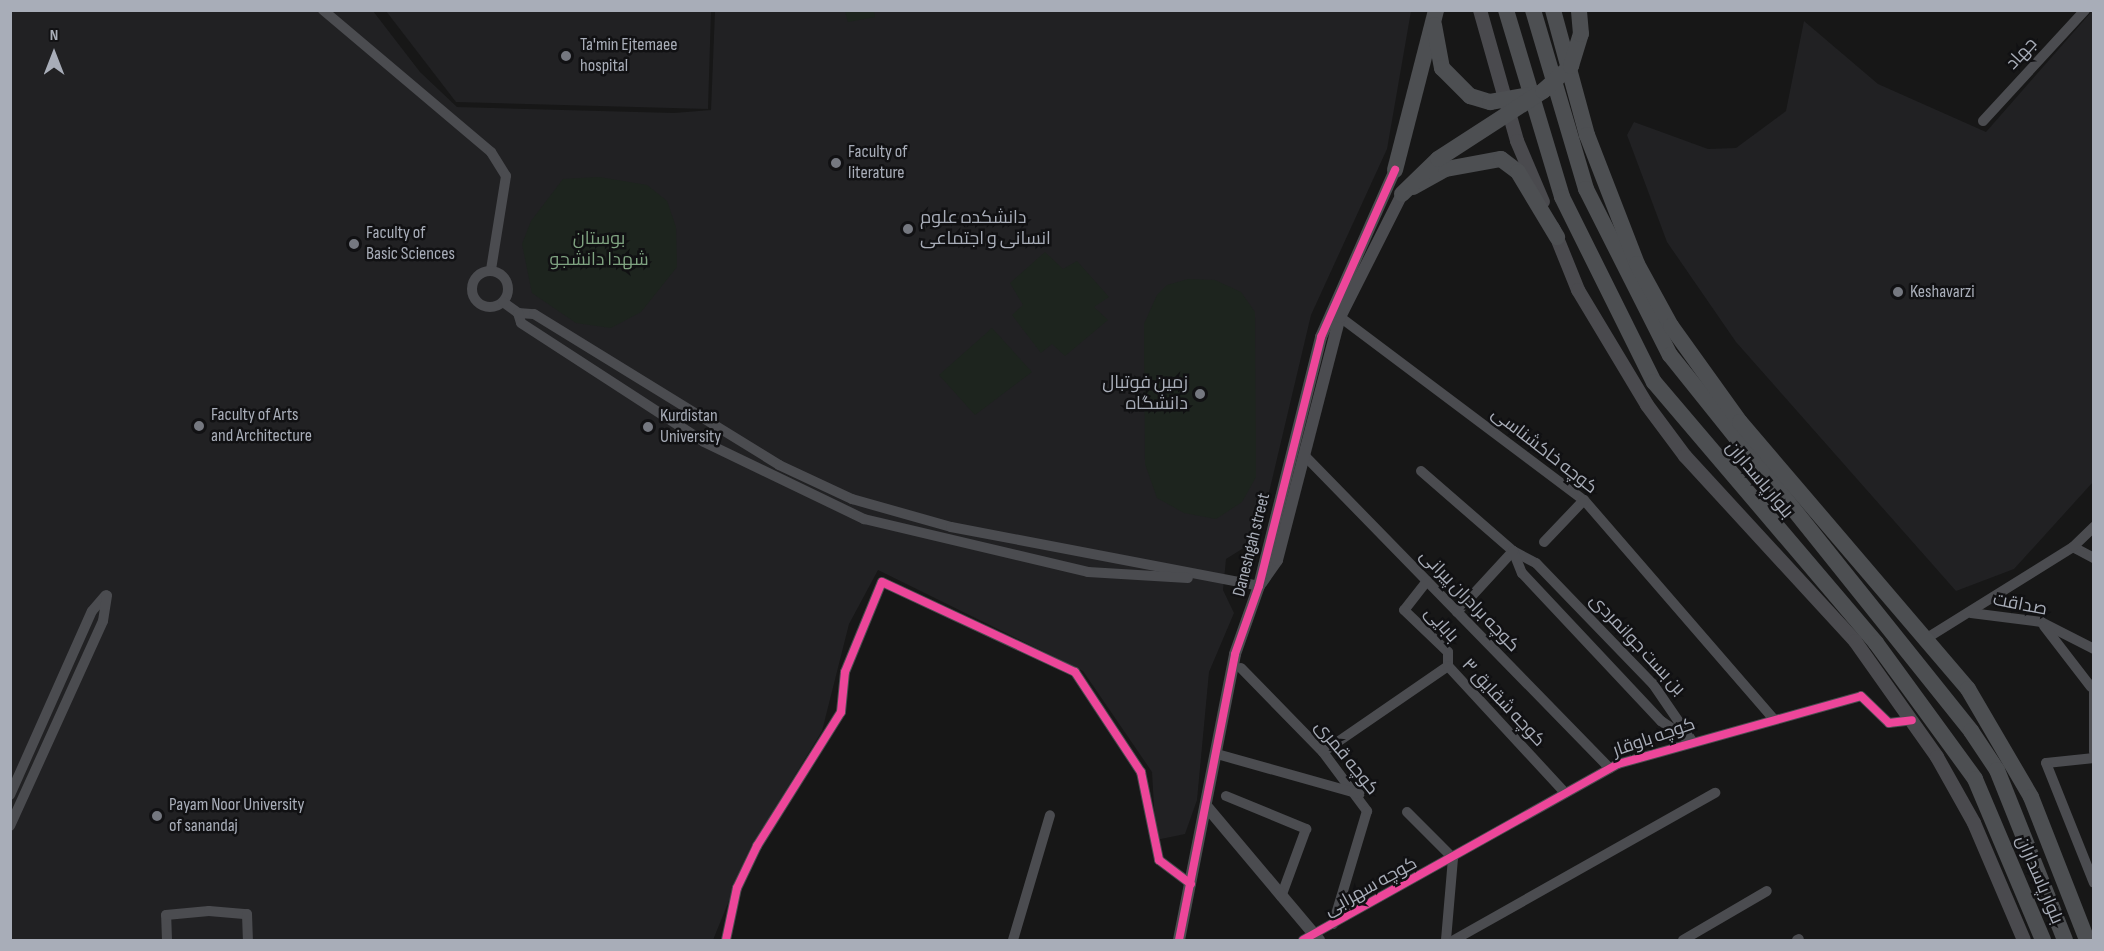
<!DOCTYPE html>
<html>
<head>
<meta charset="utf-8">
<style>
	body { margin:0 }
	#map { position:relative; width:2104px; height:951px; overflow:hidden; background:#171717; font-family:"Sofia Sans Condensed",Cairo,sans-serif }
	div>[style] { position:absolute }
	.built>* { inset:0; background:#212123 }
	.green>* { inset:0; background:#1d241e }
	.minor>* { height:10px; margin:-5px; padding:0 5px; transform-origin:5px; border-radius:5px; background:#4b4c50 }
	.minor>.ring { margin:-5px; padding:0; box-sizing:content-box; background:none; border:10px solid #4b4c50; border-radius:50% }
	.tertiary>* { height:12px; margin:-6px; padding:0 6px; transform-origin:6px; border-radius:6px; background:#4b4c50 }
	.secondary>* { height:14px; margin:-7px; padding:0 7px; transform-origin:7px; border-radius:7px; background:#4a4a4e }
	.primary>* { height:16px; margin:-8px; padding:0 8px; transform-origin:8px; border-radius:8px; background:#4d4f52 }
	.primary-bridge>* { height:16px; margin:-8px; padding:0 8px; transform-origin:8px; border-radius:8px; background:#4d4f52 }
	.cycleway>* { height:8px; margin:-4px; padding:0 4px; transform-origin:4px; border-radius:4px; background:#ed469a }
	.dots>* { width:16px; height:16px; translate:-50% -50%; box-sizing:border-box; border:3px solid #111113; border-radius:50% }
	span { translate:-50% -50%; white-space:nowrap; text-align:center; line-height:1.15; -webkit-text-stroke:5px #111113; paint-order:stroke }
	.poi-label { font-size:18px; color:#a8adb8 }
	.left { translate:0 -50%; text-align:left }
	.right { translate:-100% -50%; text-align:right }
	.street-label { font-size:18px; color:#a8adb8 }
	.park-label { font-size:18px; color:#7fa381 }
	.frame { position:absolute; inset:0; border:12px solid #a8adb8; pointer-events:none }
	.north { position:absolute; left:24px; top:24px; width:60px; height:60px; -webkit-text-stroke:4px #111113; paint-order:stroke; rotate:0deg; font-size:16px; font-weight:700; line-height:24px; text-align:center; color:#a8adb8 }
	.north::after { content:''; display:block; margin:auto; width:21px; height:27px; background:#a8adb8; clip-path:polygon(50% 0,100% 100%,50% 72%,0 100%) }
</style>
</head>
<body>
<div id="map">
	<div class="built">
		<div style="clip-path:polygon(2093px 10px,2093px 482px,2014px 569px,1956px 591px,1736px 342px,1667px 242px,1627px 135px,1634px 122px,1708px 149px,1736px 148px,1786px 111px,1804px 21px,1878px 84px,1986px 132px)"></div>
		<div style="clip-path:polygon(10px 11px,373px 11px,420px 72px,457px 107px,674px 113px,711px 110px,715px 11px,1411px 11px,1387px 149px,1311px 315px,1258px 539px,1226px 559px,1223px 590px,1234px 613px,1209px 672px,1197px 800px,1185px 834px,1156px 840px,1152px 772px,1083px 671px,878px 570px,849px 624px,822px 731px,750px 849px,713px 940px,11px 940px)"></div>
		<div style="clip-path:polygon(386px 11px,711px 11px,708px 109px,456px 102px)"></div>
	</div>
	<div class="green">
		<div style="clip-path:polygon(845px 11px,874px 11px,875px 17px,848px 22px)"></div>
		<div style="clip-path:polygon(599px 177px,647px 185px,667px 201px,676px 227px,677px 267px,641px 312px,611px 328px,576px 323px,532px 293px,522px 244px,531px 221px,563px 179px)"></div>
		<div style="clip-path:polygon(1045px 252px,1063px 269px,1077px 261px,1109px 297px,1094px 307px,1108px 320px,1065px 356px,1052px 344px,1041px 353px,1012px 315px,1023px 305px,1010px 283px)"></div>
		<div style="clip-path:polygon(1188px 279px,1215px 280px,1241px 292px,1255px 312px,1256px 477px,1242px 502px,1216px 519px,1184px 513px,1157px 498px,1145px 464px,1144px 324px,1157px 295px,1167px 285px)"></div>
		<div style="clip-path:polygon(992px 328px,1032px 372px,975px 415px,939px 375px)"></div>
	</div>
	<div class="minor">
		<div style="left:323px;top:10px;width:220px;rotate:40.2deg"></div>
		<div style="left:491px;top:152px;width:28px;rotate:58deg"></div>
		<div style="left:506px;top:176px;width:95px;rotate:99.1deg"></div>
		<div style="left:1983px;top:121px;width:151px;rotate:-47.4deg"></div>
		<div class="ring" style="left:472px;top:271px;width:26px;height:26px"></div>
		<div style="left:503px;top:302px;width:19px;rotate:36deg"></div>
		<div style="left:518px;top:313px;width:16px;rotate:4deg"></div>
		<div style="left:534px;top:314px;width:288px;rotate:31.6deg"></div>
		<div style="left:779px;top:465px;width:81px;rotate:25deg"></div>
		<div style="left:852px;top:499px;width:103px;rotate:15.8deg"></div>
		<div style="left:951px;top:527px;width:314px;rotate:10.8deg"></div>
		<div style="left:518px;top:313px;width:10px;rotate:73deg"></div>
		<div style="left:521px;top:323px;width:218px;rotate:33deg"></div>
		<div style="left:704px;top:442px;width:178px;rotate:25.7deg"></div>
		<div style="left:864px;top:519px;width:230px;rotate:13.3deg"></div>
		<div style="left:1088px;top:572px;width:100px;rotate:3.4deg"></div>
		<div style="left:1340px;top:317px;width:305px;rotate:36.9deg"></div>
		<div style="left:1584px;top:500px;width:290px;rotate:49.1deg"></div>
		<div style="left:1304px;top:455px;width:438px;rotate:45.7deg"></div>
		<div style="left:1421px;top:471px;width:122px;rotate:41deg"></div>
		<div style="left:1513px;top:551px;width:26px;rotate:28deg"></div>
		<div style="left:1536px;top:563px;width:168px;rotate:46deg"></div>
		<div style="left:1653px;top:684px;width:69px;rotate:55.6deg"></div>
		<div style="left:1544px;top:542px;width:58px;rotate:-46.4deg"></div>
		<div style="left:2073px;top:547px;width:24px;rotate:28deg"></div>
		<div style="left:1513px;top:551px;width:24px;rotate:68deg"></div>
		<div style="left:1522px;top:573px;width:203px;rotate:46.8deg"></div>
		<div style="left:1661px;top:721px;width:36px;rotate:34deg"></div>
		<div style="left:1427px;top:581px;width:37px;rotate:128deg"></div>
		<div style="left:1404px;top:610px;width:61px;rotate:43.7deg"></div>
		<div style="left:1448px;top:652px;width:14px;rotate:90deg"></div>
		<div style="left:1457px;top:612px;width:83px;rotate:-47.4deg"></div>
		<div style="left:1971px;top:613px;width:71px;rotate:7.3deg"></div>
		<div style="left:2041px;top:622px;width:59px;rotate:27deg"></div>
		<div style="left:2044px;top:626px;width:77px;rotate:52.4deg"></div>
		<div style="left:1927px;top:638px;width:172px;rotate:-31.9deg"></div>
		<div style="left:2073px;top:547px;width:29px;rotate:-44deg"></div>
		<div style="left:1241px;top:668px;width:117px;rotate:45.7deg"></div>
		<div style="left:1323px;top:752px;width:74px;rotate:53.3deg"></div>
		<div style="left:1367px;top:811px;width:118px;rotate:106.7deg"></div>
		<div style="left:2094px;top:684px;width:68px;rotate:90deg"></div>
		<div style="left:1323px;top:752px;width:152px;rotate:-34.5deg"></div>
		<div style="left:1448px;top:666px;width:173px;rotate:47.3deg"></div>
		<div style="left:1217px;top:754px;width:148px;rotate:15.7deg"></div>
		<div style="left:2094px;top:758px;width:48px;rotate:174.1deg"></div>
		<div style="left:2046px;top:763px;width:129px;rotate:68.2deg"></div>
		<div style="left:10px;top:795px;width:201px;rotate:-66deg"></div>
		<div style="left:92px;top:611px;width:21px;rotate:-49deg"></div>
		<div style="left:1226px;top:796px;width:87px;rotate:22.4deg"></div>
		<div style="left:1306px;top:829px;width:72px;rotate:110.2deg"></div>
		<div style="left:1407px;top:812px;width:65px;rotate:45deg"></div>
		<div style="left:10px;top:826px;width:225px;rotate:-65.6deg"></div>
		<div style="left:103px;top:621px;width:26px;rotate:-81deg"></div>
		<div style="left:167px;top:940px;width:25px;rotate:-92deg"></div>
		<div style="left:166px;top:915px;width:43px;rotate:-5.3deg"></div>
		<div style="left:209px;top:911px;width:38px;rotate:5deg"></div>
		<div style="left:247px;top:914px;width:26px;rotate:88deg"></div>
		<div style="left:726px;top:940px;width:53px;rotate:-78.1deg"></div>
		<div style="left:737px;top:888px;width:47px;rotate:-64.5deg"></div>
		<div style="left:757px;top:846px;width:158px;rotate:-57.9deg"></div>
		<div style="left:841px;top:712px;width:40px;rotate:-84.3deg"></div>
		<div style="left:845px;top:672px;width:97px;rotate:-67.7deg"></div>
		<div style="left:882px;top:582px;width:213px;rotate:25deg"></div>
		<div style="left:1075px;top:672px;width:120px;rotate:56.6deg"></div>
		<div style="left:1141px;top:772px;width:90px;rotate:78.4deg"></div>
		<div style="left:1159px;top:860px;width:40px;rotate:37deg"></div>
		<div style="left:1013px;top:940px;width:130px;rotate:-73.5deg"></div>
		<div style="left:1303px;top:940px;width:361px;rotate:-29.2deg"></div>
		<div style="left:1618px;top:764px;width:252px;rotate:-15.6deg"></div>
		<div style="left:1861px;top:696px;width:39px;rotate:44deg"></div>
		<div style="left:1889px;top:723px;width:23px;rotate:-7deg"></div>
		<div style="left:1446px;top:940px;width:82px;rotate:-85.1deg"></div>
		<div style="left:1454px;top:940px;width:300px;rotate:-29.4deg"></div>
		<div style="left:1683px;top:940px;width:97px;rotate:-30.3deg"></div>
		<div style="left:1797px;top:940px;width:2px;rotate:-27deg"></div>
	</div>
	<div class="tertiary">
		<div style="left:1261px;top:583px;width:28px;rotate:-55deg"></div>
		<div style="left:1277px;top:560px;width:251px;rotate:-75.5deg"></div>
		<div style="left:1340px;top:317px;width:138px;rotate:-63.2deg"></div>
		<div style="left:1207px;top:807px;width:174px;rotate:49.9deg"></div>
		<div style="left:1179px;top:940px;width:291px;rotate:-78.9deg"></div>
		<div style="left:1235px;top:654px;width:72px;rotate:-70.6deg"></div>
		<div style="left:1259px;top:586px;width:257px;rotate:-76deg"></div>
		<div style="left:1321px;top:337px;width:183px;rotate:-66.1deg"></div>
	</div>
	<div class="secondary">
		<div style="left:1480px;top:10px;width:136px;rotate:74.2deg"></div>
		<div style="left:1517px;top:141px;width:66px;rotate:66.9deg"></div>
		<div style="left:1553px;top:228px;width:67px;rotate:68deg"></div>
		<div style="left:1578px;top:290px;width:134px;rotate:59deg"></div>
		<div style="left:1647px;top:405px;width:64px;rotate:53.3deg"></div>
		<div style="left:1685px;top:456px;width:251px;rotate:47.4deg"></div>
		<div style="left:1855px;top:641px;width:142px;rotate:54.7deg"></div>
		<div style="left:1937px;top:757px;width:76px;rotate:60.7deg"></div>
		<div style="left:1974px;top:823px;width:127px;rotate:66.9deg"></div>
	</div>
	<div class="primary">
		<div style="left:1506px;top:10px;width:195px;rotate:73.3deg"></div>
		<div style="left:1562px;top:197px;width:207px;rotate:63.6deg"></div>
		<div style="left:1654px;top:382px;width:343px;rotate:49.6deg"></div>
		<div style="left:1876px;top:643px;width:168px;rotate:53.9deg"></div>
		<div style="left:1975px;top:779px;width:175px;rotate:67.1deg"></div>
		<div style="left:1533px;top:10px;width:187px;rotate:73.5deg"></div>
		<div style="left:1586px;top:189px;width:186px;rotate:63.2deg"></div>
		<div style="left:1670px;top:355px;width:482px;rotate:51.3deg"></div>
		<div style="left:1971px;top:731px;width:47px;rotate:56.3deg"></div>
		<div style="left:1997px;top:770px;width:183px;rotate:68.2deg"></div>
		<div style="left:1553px;top:10px;width:130px;rotate:74.8deg"></div>
		<div style="left:1587px;top:135px;width:138px;rotate:68.8deg"></div>
		<div style="left:1637px;top:264px;width:71px;rotate:61.3deg"></div>
		<div style="left:1671px;top:326px;width:118px;rotate:54.3deg"></div>
		<div style="left:1740px;top:422px;width:351px;rotate:49.5deg"></div>
		<div style="left:1968px;top:689px;width:125px;rotate:59.7deg"></div>
		<div style="left:2031px;top:797px;width:154px;rotate:68.6deg"></div>
		<div style="left:1395px;top:170px;width:165px;rotate:-75.6deg"></div>
		<div style="left:1413px;top:187px;width:38px;rotate:-29deg"></div>
		<div style="left:1446px;top:169px;width:56px;rotate:-10.3deg"></div>
		<div style="left:1501px;top:159px;width:21px;rotate:37deg"></div>
		<div style="left:1518px;top:172px;width:76px;rotate:59deg"></div>
	</div>
	<div class="primary-bridge">
		<div style="left:1434px;top:25px;width:44px;rotate:79.5deg"></div>
		<div style="left:1442px;top:68px;width:40px;rotate:45deg"></div>
		<div style="left:1470px;top:96px;width:21px;rotate:17deg"></div>
		<div style="left:1490px;top:102px;width:41px;rotate:-9.9deg"></div>
		<div style="left:1402px;top:194px;width:50px;rotate:-44.2deg"></div>
		<div style="left:1438px;top:159px;width:125px;rotate:-32.9deg"></div>
		<div style="left:1543px;top:91px;width:38px;rotate:-42deg"></div>
		<div style="left:1571px;top:66px;width:34px;rotate:-73deg"></div>
		<div style="left:1581px;top:34px;width:24px;rotate:-95deg"></div>
	</div>
	<div class="cycleway">
		<div style="left:726px;top:940px;width:53px;rotate:-78.1deg"></div>
		<div style="left:737px;top:888px;width:47px;rotate:-64.5deg"></div>
		<div style="left:757px;top:846px;width:158px;rotate:-57.9deg"></div>
		<div style="left:841px;top:712px;width:40px;rotate:-84.3deg"></div>
		<div style="left:845px;top:672px;width:97px;rotate:-67.7deg"></div>
		<div style="left:882px;top:582px;width:213px;rotate:25deg"></div>
		<div style="left:1075px;top:672px;width:120px;rotate:56.6deg"></div>
		<div style="left:1141px;top:772px;width:90px;rotate:78.4deg"></div>
		<div style="left:1159px;top:860px;width:40px;rotate:37deg"></div>
		<div style="left:1179px;top:940px;width:291px;rotate:-78.9deg"></div>
		<div style="left:1235px;top:654px;width:72px;rotate:-70.6deg"></div>
		<div style="left:1259px;top:586px;width:257px;rotate:-76deg"></div>
		<div style="left:1321px;top:337px;width:183px;rotate:-66.1deg"></div>
		<div style="left:1303px;top:940px;width:361px;rotate:-29.2deg"></div>
		<div style="left:1618px;top:764px;width:252px;rotate:-15.6deg"></div>
		<div style="left:1861px;top:696px;width:39px;rotate:44deg"></div>
		<div style="left:1889px;top:723px;width:23px;rotate:-7deg"></div>
	</div>
	<div class="dots">
		<div style="left:566px;top:56px;background:#757880"></div>
		<div style="left:836px;top:163px;background:#757880"></div>
		<div style="left:908px;top:229px;background:#757880"></div>
		<div style="left:354px;top:244px;background:#757880"></div>
		<div style="left:1898px;top:292px;background:#757880"></div>
		<div style="left:1200px;top:394px;background:#757880"></div>
		<div style="left:199px;top:426px;background:#757880"></div>
		<div style="left:648px;top:427px;background:#757880"></div>
		<div style="left:157px;top:816px;background:#757880"></div>
	</div>
	<div class="poi-label">
		<span class="left" style="left:580px;top:56px">Ta'min Ejtemaee<br>hospital</span>
		<span class="left" style="left:848px;top:163px">Faculty of<br>literature</span>
		<span class="left" style="left:920px;top:229px">دانشکده علوم<br>انسانی و اجتماعی</span>
		<span class="left" style="left:366px;top:244px">Faculty of<br>Basic Sciences</span>
		<span class="left" style="left:1910px;top:292px">Keshavarzi</span>
		<span class="right" style="left:1188px;top:394px">زمین فوتبال<br>دانشگاه</span>
		<span class="left" style="left:211px;top:426px">Faculty of Arts<br>and Architecture</span>
		<span class="left" style="left:660px;top:427px">Kurdistan<br>University</span>
		<span class="left" style="left:169px;top:816px">Payam Noor University<br>of sanandaj</span>
	</div>
	<div class="street-label">
		<span style="left:2022px;top:54px;rotate:-47deg">جهاد</span>
		<span style="left:1544px;top:451px;rotate:38deg">کوچه خاکشناسی</span>
		<span style="left:1759px;top:480px;rotate:50deg">بلوار پاسداران</span>
		<span style="left:1252px;top:545px;rotate:-76deg">Daneshgah street</span>
		<span style="left:1469px;top:601px;rotate:46deg">کوچه برادران پیرانی</span>
		<span style="left:2020px;top:605px;rotate:11deg">صداقت</span>
		<span style="left:1441px;top:625px;rotate:48deg">بابایی</span>
		<span style="left:1637px;top:645px;rotate:47deg">بن بست جوانمردی</span>
		<span style="left:1503px;top:703px;rotate:47deg">کوچه شقایق ۳</span>
		<span style="left:1654px;top:738px;rotate:-19deg">کوچه باوقار</span>
		<span style="left:1346px;top:758px;rotate:51deg">کوچه قمری</span>
		<span style="left:2039px;top:880px;rotate:67deg">بلوار پاسداران</span>
		<span style="left:1371px;top:887px;rotate:-29deg">کوچه سهرابی</span>
	</div>
	<div class="park-label">
		<span style="left:599px;top:250px">بوستان<br>شهدا دانشجو</span>
	</div>
	<div class="frame"></div>
	<div class="north">N</div>
</div>
</body>
</html>
